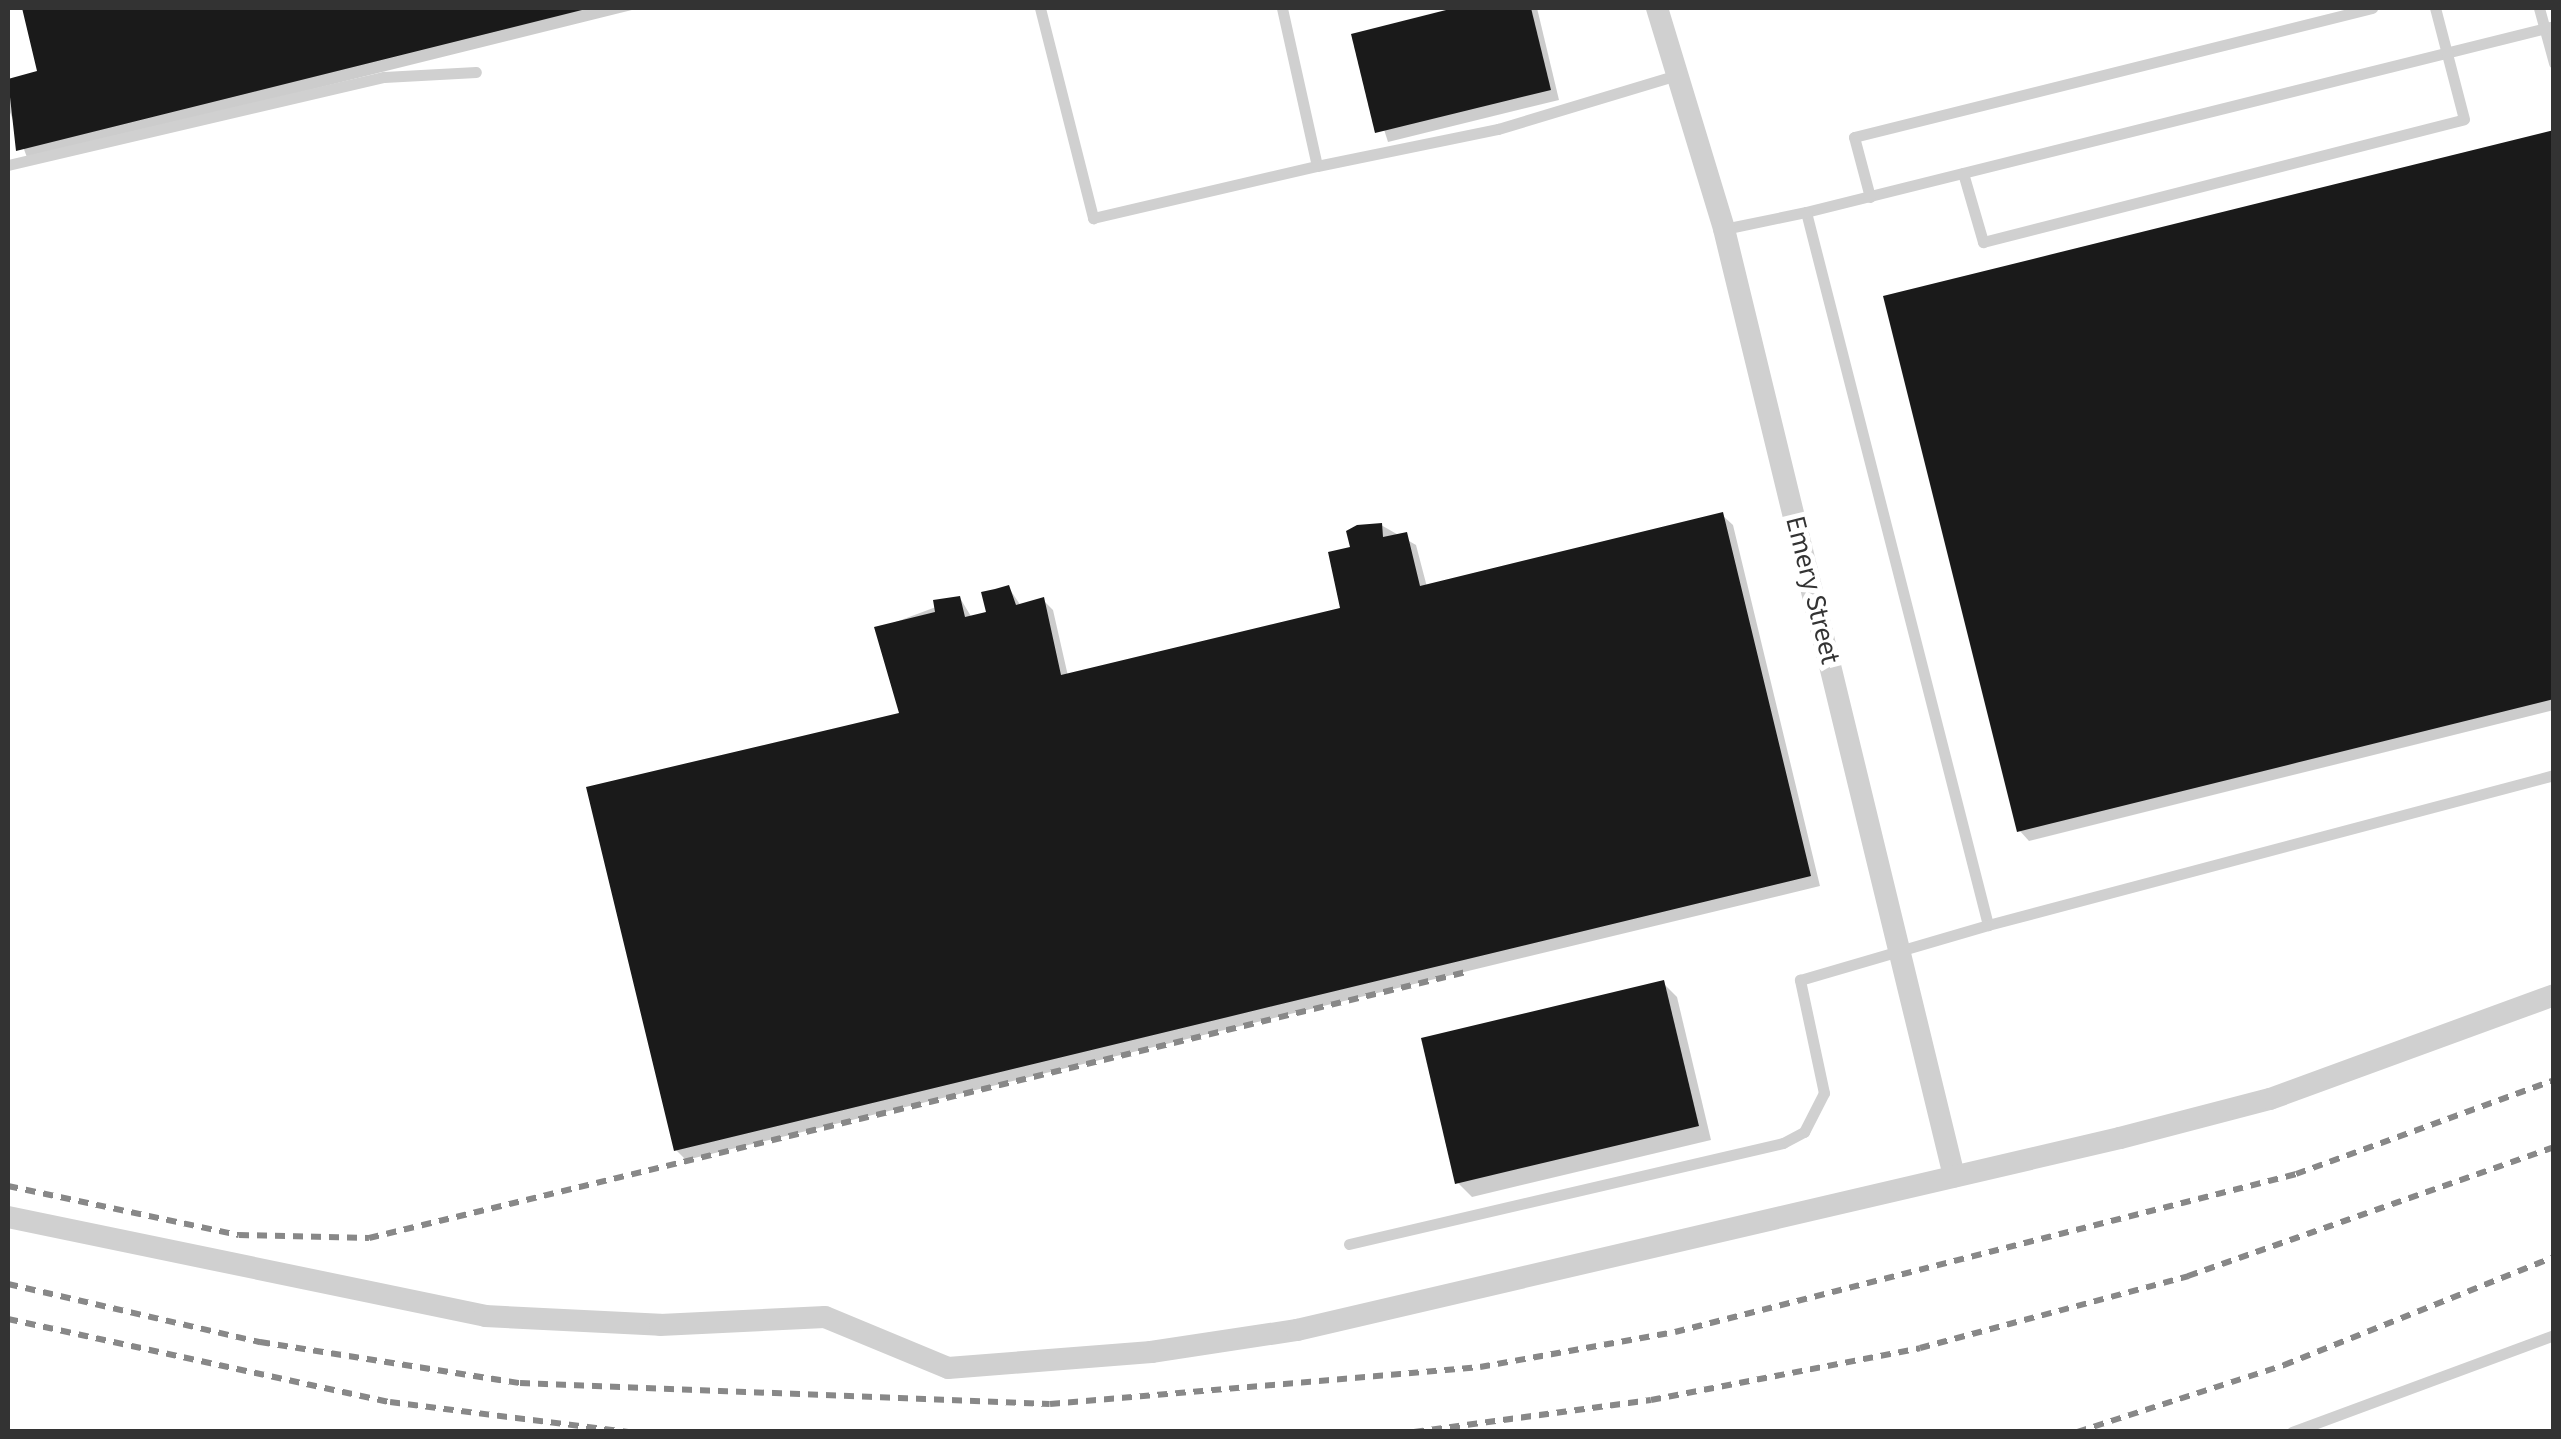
<!DOCTYPE html>
<html>
<head>
<meta charset="utf-8">
<style>
	body { margin:0 }
	#map { position:relative; width:2561px; height:1439px; overflow:hidden; background:#fff; font-family:"Source Sans 3",sans-serif }
	div>[style] { position:absolute }
	.shadow>* { inset:0; background:#0003 }
	.building>* { inset:0; background:#1a1a1a }
	.lane>* { height:11px; margin:-5.5px; padding:0 5.5px; transform-origin:5.5px; border-radius:5.5px; background:#d0d0d0 }
	.street>* { height:22px; margin:-11px; padding:0 11px; transform-origin:11px; border-radius:11px; background:#d0d0d0 }
	.rail>* { height:6px; margin-top:-3px; transform-origin:0; background:repeating-linear-gradient(90deg,#888 0 10px,transparent 0 18px) }
	span { translate:-50% -50%; white-space:nowrap; text-align:center; line-height:1.15; -webkit-text-stroke:10px #fff; paint-order:stroke }
	.street-label { font-size:28px; color:#333 }
	.frame { position:absolute; inset:0; border:10px solid #333; pointer-events:none }
</style>
</head>
<body>
<div id="map">
	<div class="shadow">
		<div style="clip-path:polygon(24px 8px,640px 8px,28px 160px,8px 107px,8px 82px,40px 73px)"></div>
		<div style="clip-path:polygon(1464px 8px,1537px 8px,1559px 100px,1388px 142px,1354px 35px)"></div>
		<div style="clip-path:polygon(2554px 133px,2554px 710px,2029px 841px,2019px 830px)"></div>
		<div style="clip-path:polygon(1722px 515px,1733px 525px,1820px 886px,686px 1160px,676px 1150px,902px 715px,877px 629px,960px 598px,972px 618px,989px 614px,1009px 588px,1021px 606px,1043px 600px,1053px 610px,1068px 676px,1343px 610px,1353px 548px,1381px 525px,1416px 545px,1427px 587px)"></div>
		<div style="clip-path:polygon(1663px 983px,1677px 997px,1711px 1140px,1472px 1197px,1458px 1183px)"></div>
	</div>
	<div class="building">
		<div style="clip-path:polygon(22px 8px,586px 8px,586px 9px,16px 151px,8px 79px,37px 71px)"></div>
		<div style="clip-path:polygon(1454px 8px,1531px 8px,1551px 90px,1375px 133px,1351px 34px)"></div>
		<div style="clip-path:polygon(2554px 130px,2554px 699px,2017px 832px,1883px 296px)"></div>
		<div style="clip-path:polygon(1723px 512px,1811px 876px,674px 1151px,586px 787px,899px 713px,874px 627px,935px 612px,933px 600px,960px 596px,965px 617px,986px 612px,981px 592px,995px 589px,1009px 585px,1016px 605px,1044px 597px,1061px 675px,1340px 608px,1328px 552px,1350px 547px,1346px 531px,1357px 525px,1382px 523px,1383px 537px,1407px 532px,1420px 586px)"></div>
		<div style="clip-path:polygon(1664px 980px,1699px 1126px,1455px 1184px,1421px 1038px)"></div>
	</div>
	<div class="lane">
		<div style="left:1040px;top:8px;width:217px;rotate:75.8deg"></div>
		<div style="left:1093px;top:218px;width:230px;rotate:-13.1deg"></div>
		<div style="left:1317px;top:166px;width:162px;rotate:-102.5deg"></div>
		<div style="left:2539px;top:8px;width:57px;rotate:74.7deg"></div>
		<div style="left:2554px;top:26px;width:771px;rotate:166.04deg"></div>
		<div style="left:1806px;top:212px;width:736px;rotate:75.68deg"></div>
		<div style="left:1988px;top:925px;width:586px;rotate:-14.84deg"></div>
		<div style="left:8px;top:165px;width:386px;rotate:-13.2deg"></div>
		<div style="left:384px;top:77px;width:92px;rotate:-3.1deg"></div>
		<div style="left:1317px;top:166px;width:185px;rotate:-11.6deg"></div>
		<div style="left:1498px;top:129px;width:187px;rotate:-16.8deg"></div>
		<div style="left:1963px;top:173px;width:72px;rotate:73.8deg"></div>
		<div style="left:1983px;top:242px;width:496px;rotate:-14.3deg"></div>
		<div style="left:2464px;top:119px;width:115px;rotate:-104.6deg"></div>
		<div style="left:1870px;top:197px;width:62px;rotate:-104.9deg"></div>
		<div style="left:1854px;top:137px;width:534px;rotate:-13.98deg"></div>
		<div style="left:1724px;top:229px;width:84px;rotate:-11.7deg"></div>
		<div style="left:1349px;top:1244px;width:446px;rotate:-13.1deg"></div>
		<div style="left:1783px;top:1143px;width:24px;rotate:-28deg"></div>
		<div style="left:1804px;top:1132px;width:44px;rotate:-62.9deg"></div>
		<div style="left:1824px;top:1093px;width:116px;rotate:-102deg"></div>
		<div style="left:1800px;top:980px;width:196px;rotate:-16.3deg"></div>
		<div style="left:2292px;top:1432px;width:279px;rotate:-20.3deg"></div>
	</div>
	<div class="street">
		<div style="left:1657px;top:8px;width:231px;rotate:73.1deg"></div>
		<div style="left:1724px;top:229px;width:975px;rotate:76.35deg"></div>
		<div style="left:8px;top:1217px;width:487px;rotate:11.7deg"></div>
		<div style="left:485px;top:1316px;width:175px;rotate:2.9deg"></div>
		<div style="left:660px;top:1325px;width:165px;rotate:-2.8deg"></div>
		<div style="left:825px;top:1317px;width:133px;rotate:22.5deg"></div>
		<div style="left:948px;top:1368px;width:204px;rotate:-4.5deg"></div>
		<div style="left:1151px;top:1352px;width:148px;rotate:-8.6deg"></div>
		<div style="left:1297px;top:1330px;width:845px;rotate:-13.13deg"></div>
		<div style="left:2120px;top:1138px;width:155px;rotate:-14.6deg"></div>
		<div style="left:2270px;top:1099px;width:302px;rotate:-20.1deg"></div>
	</div>
	<div class="rail">
		<div style="left:8px;top:1186px;width:236px;rotate:12deg"></div>
		<div style="left:239px;top:1235px;width:130px;rotate:1.3deg"></div>
		<div style="left:369px;top:1238px;width:1133px;rotate:-13.63deg"></div>
		<div style="left:8px;top:1284px;width:259px;rotate:13deg"></div>
		<div style="left:260px;top:1342px;width:263px;rotate:9deg"></div>
		<div style="left:520px;top:1383px;width:530px;rotate:2.27deg"></div>
		<div style="left:1050px;top:1404px;width:432px;rotate:-4.9deg"></div>
		<div style="left:1480px;top:1367px;width:198px;rotate:-10.2deg"></div>
		<div style="left:1675px;top:1332px;width:641px;rotate:-14.27deg"></div>
		<div style="left:2296px;top:1174px;width:275px;rotate:-20deg"></div>
		<div style="left:8px;top:1319px;width:391px;rotate:12.3deg"></div>
		<div style="left:390px;top:1402px;width:240px;rotate:7.2deg"></div>
		<div style="left:1414px;top:1432px;width:239px;rotate:-7.7deg"></div>
		<div style="left:1651px;top:1400px;width:274px;rotate:-10.9deg"></div>
		<div style="left:1920px;top:1348px;width:278px;rotate:-15deg"></div>
		<div style="left:2188px;top:1276px;width:388px;rotate:-19.4deg"></div>
		<div style="left:2077px;top:1432px;width:218px;rotate:-17.9deg"></div>
		<div style="left:2284px;top:1365px;width:291px;rotate:-21.8deg"></div>
	</div>
	<div class="street-label">
		<span style="left:1813px;top:590px;rotate:76deg">Emery Street</span>
	</div>
	<div class="frame"></div>
</div>
</body>
</html>
